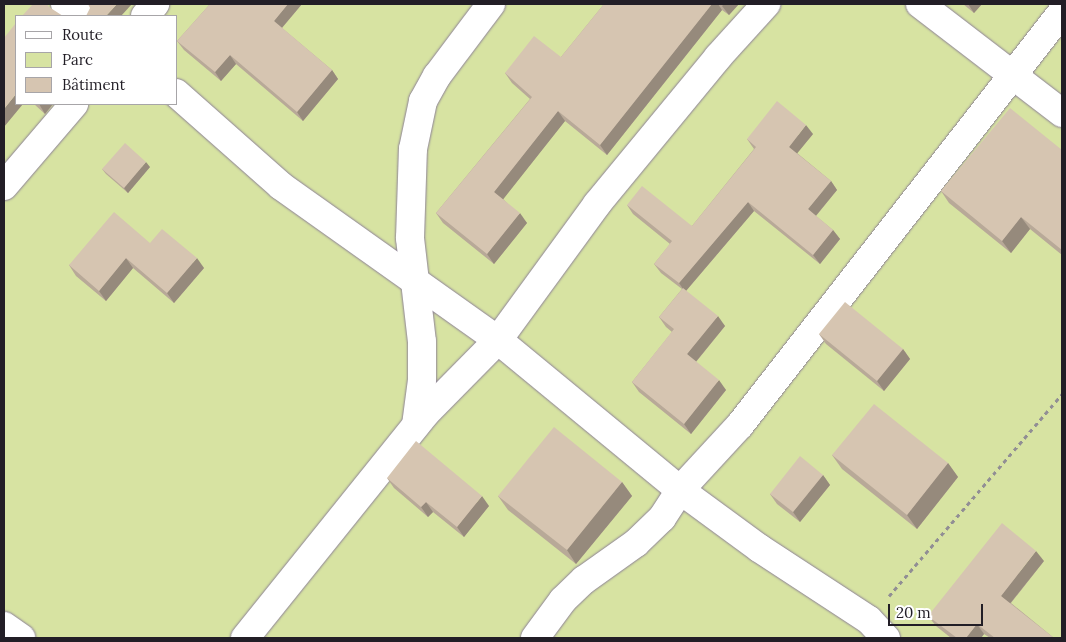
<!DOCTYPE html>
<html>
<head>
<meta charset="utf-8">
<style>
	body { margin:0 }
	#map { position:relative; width:1066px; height:642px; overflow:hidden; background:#fbf8fd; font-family:Lora,serif }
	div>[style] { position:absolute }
	.green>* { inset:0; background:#d7e3a2 }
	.path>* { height:3px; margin-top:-1.5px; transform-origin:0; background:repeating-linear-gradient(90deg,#918e94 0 4px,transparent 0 8px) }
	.roads { filter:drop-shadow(0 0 1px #8c8196) drop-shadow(0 0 1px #8c8196) }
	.minor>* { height:28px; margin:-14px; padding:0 14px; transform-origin:14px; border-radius:14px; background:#fff }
	.wall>* { inset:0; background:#b8a998 }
	.shaded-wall>* { inset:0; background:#968a7c }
	.building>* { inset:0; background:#d6c5b1 }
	span { translate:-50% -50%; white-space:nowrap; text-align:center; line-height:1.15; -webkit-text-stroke:4px #fff; paint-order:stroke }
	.frame { position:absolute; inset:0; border:5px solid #221e26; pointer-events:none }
	.legend { position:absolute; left:15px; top:15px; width:162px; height:90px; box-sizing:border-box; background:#fff; border:1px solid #a7a5a8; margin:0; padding:6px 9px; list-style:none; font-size:15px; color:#221e26 }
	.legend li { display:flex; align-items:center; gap:10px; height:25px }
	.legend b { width:25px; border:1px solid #a7a5a8 }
	.scale { position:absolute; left:888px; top:604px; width:95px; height:22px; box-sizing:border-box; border:2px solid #221e26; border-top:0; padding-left:6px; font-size:15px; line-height:18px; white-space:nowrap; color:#221e26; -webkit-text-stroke:4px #fff; paint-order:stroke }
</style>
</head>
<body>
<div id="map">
	<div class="green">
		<div style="clip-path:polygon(evenodd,4px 4px,1062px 4px,1062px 638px,4px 638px,4px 4px,16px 16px,176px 16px,176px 104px,16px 104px,16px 16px)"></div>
	</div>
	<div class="path">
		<div style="left:889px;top:596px;width:266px;rotate:-49.4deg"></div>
	</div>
	<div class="roads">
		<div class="minor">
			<div style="left:65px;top:4px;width:20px;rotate:37deg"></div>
			<div style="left:920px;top:4px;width:179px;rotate:37.5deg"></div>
			<div style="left:145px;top:16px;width:16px;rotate:-50deg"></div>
			<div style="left:176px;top:93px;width:140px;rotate:41.5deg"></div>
			<div style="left:281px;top:186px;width:266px;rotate:35.4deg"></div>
			<div style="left:498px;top:340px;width:236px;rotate:39.5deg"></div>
			<div style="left:680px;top:490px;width:98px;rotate:36.3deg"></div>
			<div style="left:759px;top:548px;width:131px;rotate:33.2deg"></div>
			<div style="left:869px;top:620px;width:25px;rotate:47deg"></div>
			<div style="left:4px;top:186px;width:108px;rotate:-49.5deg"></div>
			<div style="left:416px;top:425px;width:45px;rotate:-82.4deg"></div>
			<div style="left:422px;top:380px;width:38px;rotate:-90deg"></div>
			<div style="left:422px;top:342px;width:105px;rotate:-96.6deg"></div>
			<div style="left:410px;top:238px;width:89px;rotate:-88.1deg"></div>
			<div style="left:413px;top:149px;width:49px;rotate:-78.2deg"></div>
			<div style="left:423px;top:101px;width:29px;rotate:-61deg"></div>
			<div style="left:437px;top:76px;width:90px;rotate:-53.1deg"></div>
			<div style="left:4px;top:626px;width:21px;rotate:35deg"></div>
			<div style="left:245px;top:638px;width:287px;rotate:-51.2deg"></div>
			<div style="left:425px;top:414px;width:104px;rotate:-45.4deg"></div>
			<div style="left:498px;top:340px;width:168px;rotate:-53.9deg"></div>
			<div style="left:597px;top:204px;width:190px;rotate:-50.5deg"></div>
			<div style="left:718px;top:57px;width:72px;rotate:-47.8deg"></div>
			<div style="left:535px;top:638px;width:47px;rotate:-53.6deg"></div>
			<div style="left:563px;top:600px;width:29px;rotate:-44deg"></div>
			<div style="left:584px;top:580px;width:64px;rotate:-35.4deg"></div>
			<div style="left:636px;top:543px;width:36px;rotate:-44deg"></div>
			<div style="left:662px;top:518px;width:33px;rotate:-57deg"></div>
			<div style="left:680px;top:490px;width:88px;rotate:-47.3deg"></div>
			<div style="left:740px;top:425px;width:524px;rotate:-52.06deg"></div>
		</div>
	</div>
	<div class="wall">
		<div style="clip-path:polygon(210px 4px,302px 4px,282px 28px,332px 70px,338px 79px,303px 121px,236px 64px,221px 81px,184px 50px,177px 41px)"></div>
		<div style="clip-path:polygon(604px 4px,739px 4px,729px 15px,722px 10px,607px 155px,565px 121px,503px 199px,527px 223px,494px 264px,443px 223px,436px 213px,530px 99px,512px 83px,505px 73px,561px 57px)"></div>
		<div style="clip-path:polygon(963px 4px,982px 4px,974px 13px)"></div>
		<div style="clip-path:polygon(34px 104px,53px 104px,45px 114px)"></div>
		<div style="clip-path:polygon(813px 134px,797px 153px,831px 181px,837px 190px,816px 216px,833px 230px,840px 239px,820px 264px,754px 211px,686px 291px,725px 326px,696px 362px,726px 390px,691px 434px,639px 392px,632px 382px,672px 332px,666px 327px,659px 317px,682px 289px,661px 273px,654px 264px,670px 244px,633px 214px,627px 205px,692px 226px,754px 149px,747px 139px)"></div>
		<div style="clip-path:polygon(1062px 150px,1062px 255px,1030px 229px,1011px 253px,949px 203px,941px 191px)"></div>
		<div style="clip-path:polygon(150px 167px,128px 193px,106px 174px,102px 169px)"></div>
		<div style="clip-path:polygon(150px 243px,204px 268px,174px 303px,133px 268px,106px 301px,76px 276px,69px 265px)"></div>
		<div style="clip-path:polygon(819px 334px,903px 349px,910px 359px,884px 391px,826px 344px)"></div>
		<div style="clip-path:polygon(832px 455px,948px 463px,958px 477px,917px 529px,842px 469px)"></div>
		<div style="clip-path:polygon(823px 475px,830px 485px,800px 522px,777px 504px,770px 494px)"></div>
		<div style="clip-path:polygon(387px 478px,489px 506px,464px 537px,433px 512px,428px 517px,394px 488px)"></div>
		<div style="clip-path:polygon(622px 482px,632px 496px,576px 564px,508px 510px,498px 496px)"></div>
		<div style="clip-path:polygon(1044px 561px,1011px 603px,1054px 638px,990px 638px,984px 634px,981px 638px,951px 638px,936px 626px,928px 616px)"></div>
	</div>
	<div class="shaded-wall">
		<div style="clip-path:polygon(117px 4px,132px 4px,121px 16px,106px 16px)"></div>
		<div style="clip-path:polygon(288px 4px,302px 4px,280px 30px,274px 21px)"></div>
		<div style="clip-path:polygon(712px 4px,718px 4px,722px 10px,607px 155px,600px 145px)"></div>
		<div style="clip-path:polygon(724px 4px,739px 4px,729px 15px,722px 6px)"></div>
		<div style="clip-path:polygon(968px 4px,982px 4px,974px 13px)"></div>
		<div style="clip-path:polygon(230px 55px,236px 64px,221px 81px,215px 72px)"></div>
		<div style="clip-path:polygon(332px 70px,338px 79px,303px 121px,297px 112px)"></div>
		<div style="clip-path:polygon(16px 94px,16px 104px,23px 104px,4px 127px,4px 109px)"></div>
		<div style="clip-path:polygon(39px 104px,53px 104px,45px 114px)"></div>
		<div style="clip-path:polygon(558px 111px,565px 121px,501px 202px,494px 192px)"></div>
		<div style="clip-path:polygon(806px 125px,813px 134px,795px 156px,789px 147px)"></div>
		<div style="clip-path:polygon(146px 162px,150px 167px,128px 193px,124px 188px)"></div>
		<div style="clip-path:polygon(831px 181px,837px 190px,814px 218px,808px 209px)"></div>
		<div style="clip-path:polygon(748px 202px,754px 211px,685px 292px,679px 283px)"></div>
		<div style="clip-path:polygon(520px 213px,527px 223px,494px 264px,487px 254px)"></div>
		<div style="clip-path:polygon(1021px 217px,1030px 229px,1011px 253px,1002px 241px)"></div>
		<div style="clip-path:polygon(833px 230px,840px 239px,820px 264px,813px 255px)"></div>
		<div style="clip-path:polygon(126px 258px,133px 268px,106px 301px,99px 291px)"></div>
		<div style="clip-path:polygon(197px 258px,204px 268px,174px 303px,167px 293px)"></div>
		<div style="clip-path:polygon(718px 316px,725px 326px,694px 364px,687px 354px)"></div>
		<div style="clip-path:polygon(903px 349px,910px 359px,884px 391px,877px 381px)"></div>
		<div style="clip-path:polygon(719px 380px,726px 390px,691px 434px,684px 424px)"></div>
		<div style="clip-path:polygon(948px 463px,958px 477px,917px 529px,907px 515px)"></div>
		<div style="clip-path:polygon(823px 475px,830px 485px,800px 522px,793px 512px)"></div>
		<div style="clip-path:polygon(622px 482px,632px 496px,576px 564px,567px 550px)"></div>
		<div style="clip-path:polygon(482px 496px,489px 506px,464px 537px,457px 527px)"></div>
		<div style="clip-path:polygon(426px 502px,433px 512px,428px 517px,421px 507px)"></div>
		<div style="clip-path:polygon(1036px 551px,1044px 561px,1008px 606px,1001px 596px)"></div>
		<div style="clip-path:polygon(977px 624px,984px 634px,981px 638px,966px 638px)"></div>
	</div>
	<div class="building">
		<div style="clip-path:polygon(33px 4px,47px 4px,49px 7px,63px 16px,22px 16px)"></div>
		<div style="clip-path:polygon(88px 4px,117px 4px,106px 16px,86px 16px,90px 8px)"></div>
		<div style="clip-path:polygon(210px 4px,288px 4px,274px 21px,332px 70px,297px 112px,230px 55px,215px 72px,177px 41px)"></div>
		<div style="clip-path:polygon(604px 4px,712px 4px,600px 145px,558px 111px,494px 192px,520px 213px,487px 254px,436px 213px,532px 97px,505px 73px,534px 36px,561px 57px)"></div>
		<div style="clip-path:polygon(16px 23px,16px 94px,4px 109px,4px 38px)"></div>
		<div style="clip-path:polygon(777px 101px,806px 125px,789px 147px,831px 181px,808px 209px,833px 230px,813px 255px,748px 202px,679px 283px,654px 264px,672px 241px,627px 205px,642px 186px,692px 226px,756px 147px,747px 139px)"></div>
		<div style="clip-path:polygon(1010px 108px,1062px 150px,1062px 250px,1021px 217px,1002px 241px,941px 191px)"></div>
		<div style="clip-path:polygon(125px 143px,146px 162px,124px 188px,102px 169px)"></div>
		<div style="clip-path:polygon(114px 212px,150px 243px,162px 229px,197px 258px,167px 293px,126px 258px,99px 291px,69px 265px)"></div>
		<div style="clip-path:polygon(683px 288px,718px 316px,687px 354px,719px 380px,684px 424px,632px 382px,674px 329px,659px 317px)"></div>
		<div style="clip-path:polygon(845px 302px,903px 349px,877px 381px,819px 334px)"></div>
		<div style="clip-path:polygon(874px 404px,948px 463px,907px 515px,832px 455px)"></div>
		<div style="clip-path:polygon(554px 427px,622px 482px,567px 550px,498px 496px)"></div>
		<div style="clip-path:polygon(416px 441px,482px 496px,457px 527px,426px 502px,421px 507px,387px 478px)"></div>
		<div style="clip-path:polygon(800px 456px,823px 475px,793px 512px,770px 494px)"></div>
		<div style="clip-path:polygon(1002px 523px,1036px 551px,1001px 596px,1054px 638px,995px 638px,977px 624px,966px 638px,957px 638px,928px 616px)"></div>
	</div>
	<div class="frame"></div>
	<ul class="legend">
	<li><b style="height:6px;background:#fff"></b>Route</li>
	<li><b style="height:14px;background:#d7e3a2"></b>Parc</li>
	<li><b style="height:14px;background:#d6c5b1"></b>Bâtiment</li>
	</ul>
	<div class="scale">20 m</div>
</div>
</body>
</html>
